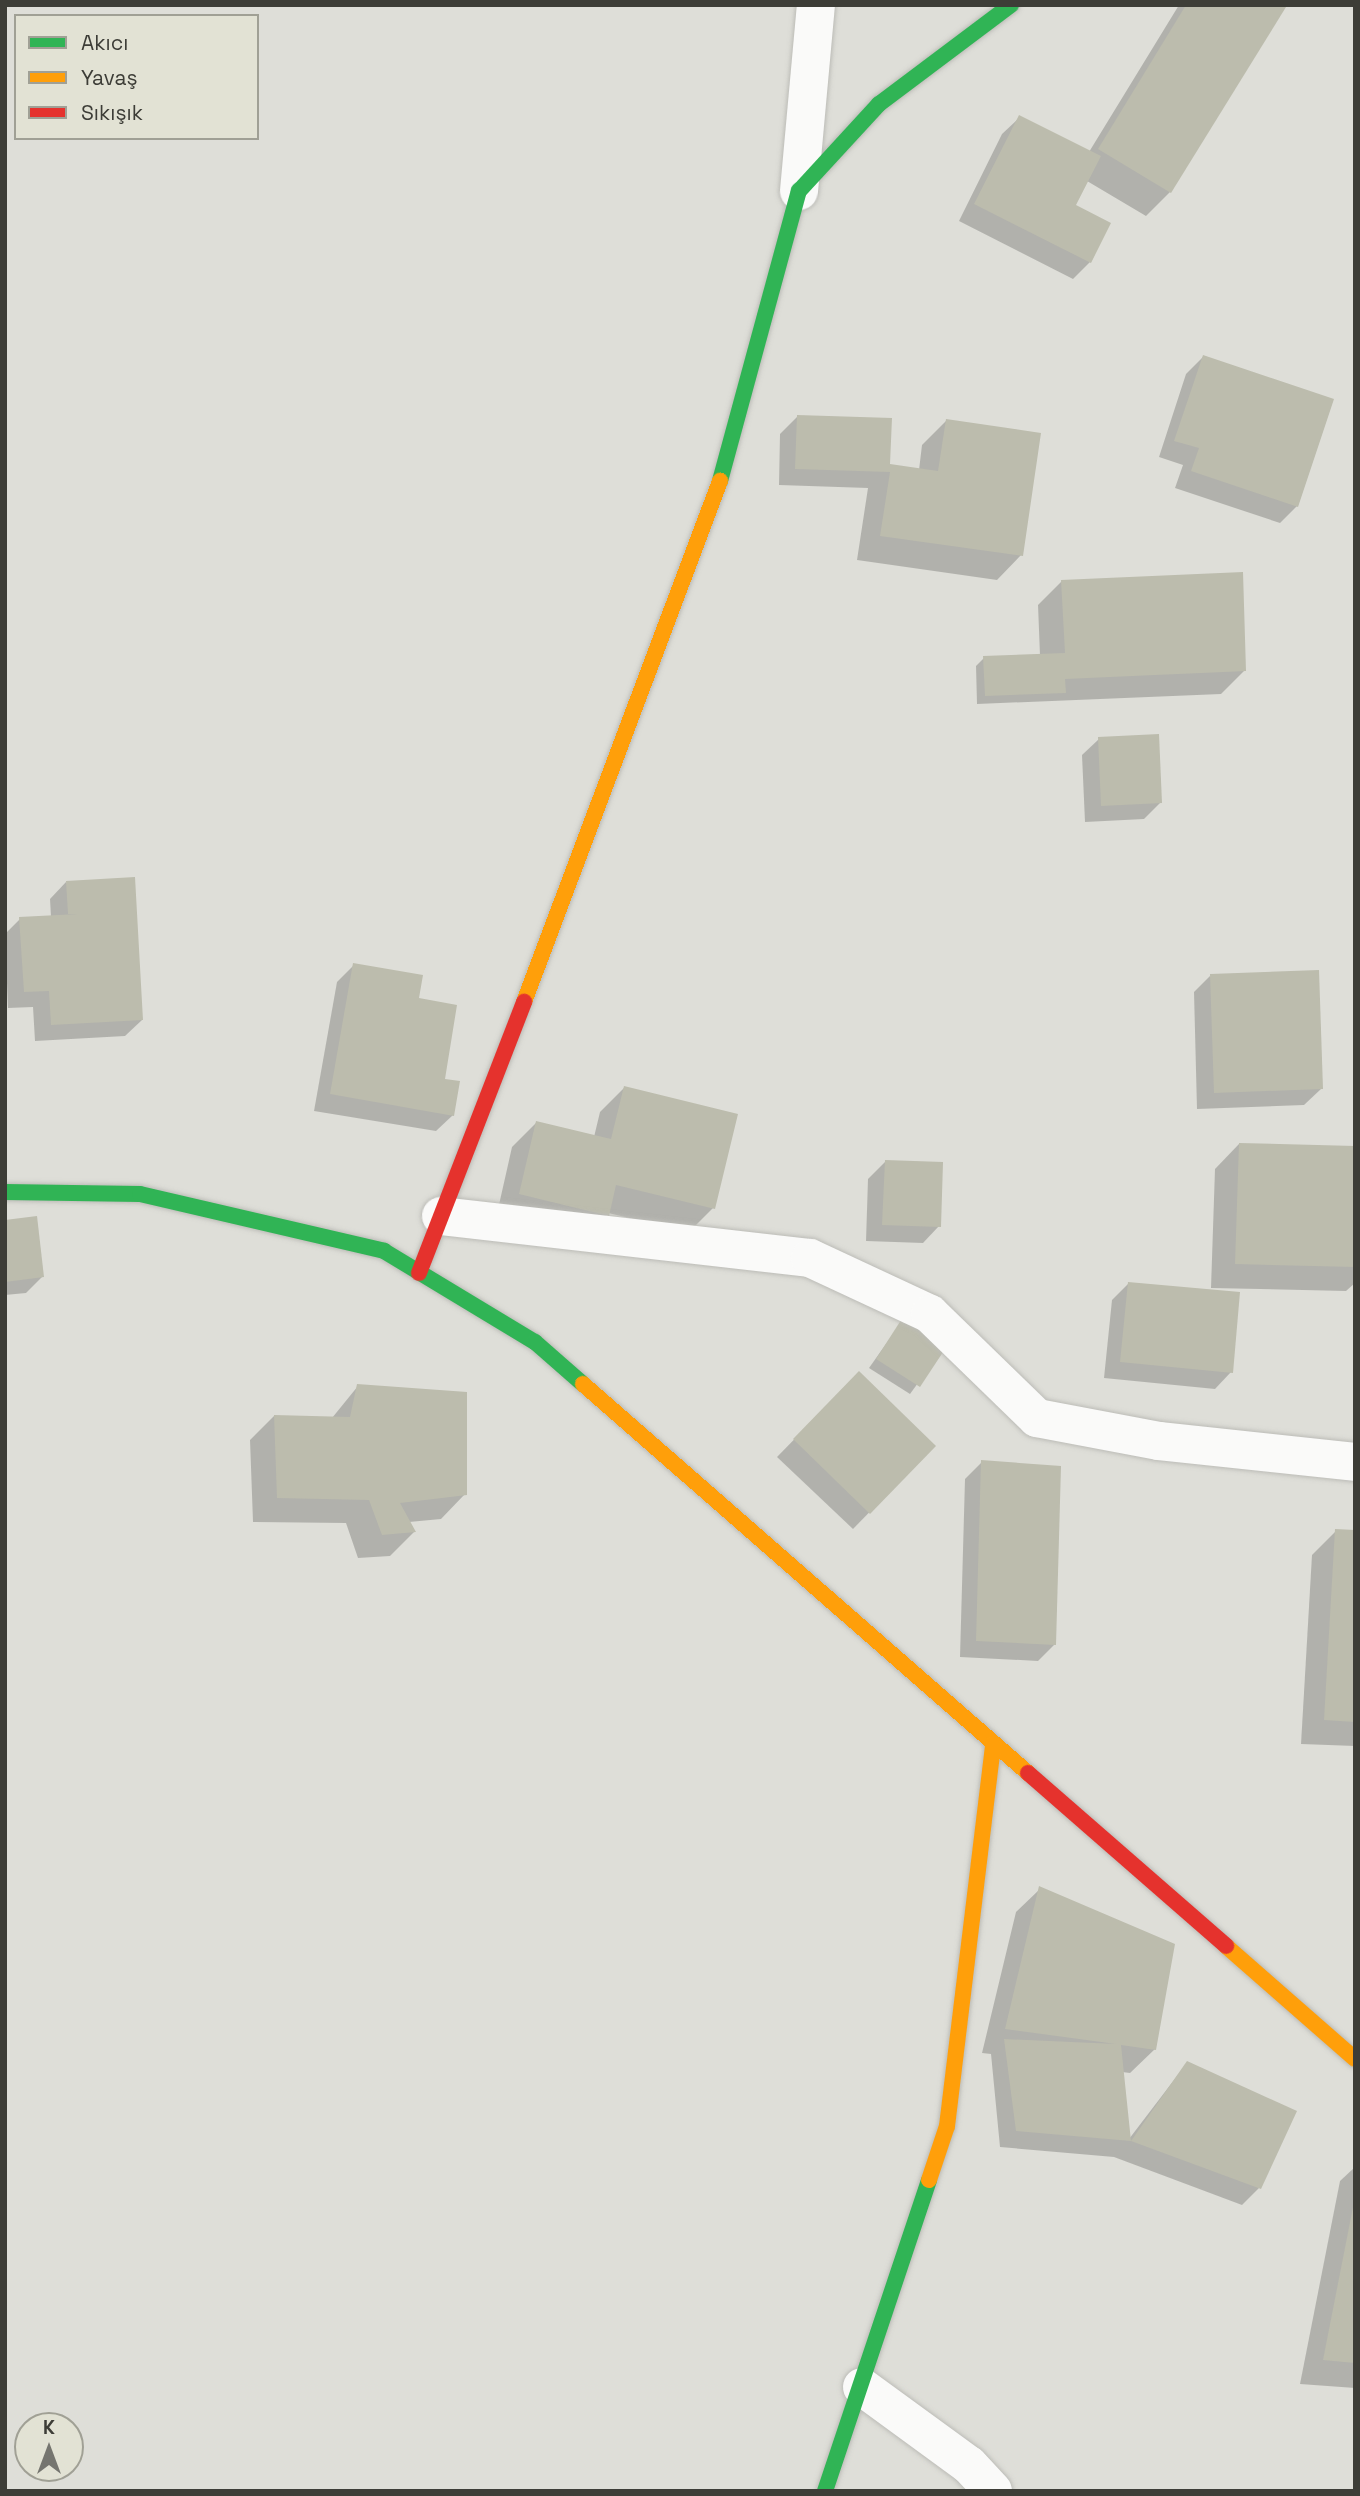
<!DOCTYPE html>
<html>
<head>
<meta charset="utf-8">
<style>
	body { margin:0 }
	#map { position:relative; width:1360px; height:2496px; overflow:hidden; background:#deded8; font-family:"Space Grotesk",sans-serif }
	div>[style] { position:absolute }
	.shadow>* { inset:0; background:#0003 }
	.building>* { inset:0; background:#bcbcad }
	.roads { filter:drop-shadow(0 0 2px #bcbcb7) drop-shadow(0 0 2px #bcbcb7) }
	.street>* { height:38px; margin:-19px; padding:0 19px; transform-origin:19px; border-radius:19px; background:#fafaf9 }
	.fast>* { height:16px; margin:-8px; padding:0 8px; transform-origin:8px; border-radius:8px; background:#30b455 }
	.slow>* { height:16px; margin:-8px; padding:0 8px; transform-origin:8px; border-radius:8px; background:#ff9f0a }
	.jam>* { height:16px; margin:-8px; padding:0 8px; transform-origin:8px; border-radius:8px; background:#e5322d }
	span { translate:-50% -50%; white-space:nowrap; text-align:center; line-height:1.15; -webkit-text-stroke:5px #e2e2d4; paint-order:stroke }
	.frame { position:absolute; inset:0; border:7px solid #3d3d37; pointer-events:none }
	.legend { position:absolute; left:14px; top:14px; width:245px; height:126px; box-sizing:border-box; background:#e2e2d4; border:2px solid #a0a095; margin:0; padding:9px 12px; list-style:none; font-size:21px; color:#3d3d37 }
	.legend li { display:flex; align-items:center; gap:14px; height:35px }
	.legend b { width:35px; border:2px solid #a0a095 }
	.north { position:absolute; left:14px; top:2412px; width:70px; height:70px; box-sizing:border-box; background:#e2e2d4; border:2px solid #a0a095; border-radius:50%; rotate:0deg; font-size:19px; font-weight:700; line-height:28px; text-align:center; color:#3d3d37 }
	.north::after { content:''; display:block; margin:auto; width:24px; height:32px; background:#75756f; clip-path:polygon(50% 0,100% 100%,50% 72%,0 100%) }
</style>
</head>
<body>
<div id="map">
	<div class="shadow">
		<div style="clip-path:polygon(1179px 5px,1283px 7px,1170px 192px,1146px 216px,1087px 181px,1074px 206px,1090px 262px,1073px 279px,959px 221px,1002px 134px,1019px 118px,1089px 152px)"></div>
		<div style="clip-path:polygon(1203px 357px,1297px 506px,1280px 523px,1175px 488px,1183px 465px,1159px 457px,1186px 374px)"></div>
		<div style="clip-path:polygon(797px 417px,888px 469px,919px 470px,922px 445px,946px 421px,1021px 555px,997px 580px,857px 560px,868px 488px,779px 485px,780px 434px)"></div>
		<div style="clip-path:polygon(1062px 581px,1245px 670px,1221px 694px,977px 704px,976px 666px,984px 658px,1040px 656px,1038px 605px)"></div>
		<div style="clip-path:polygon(1099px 739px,1161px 802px,1144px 819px,1085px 822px,1082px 755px)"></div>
		<div style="clip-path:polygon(66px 882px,142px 1020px,125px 1036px,35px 1041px,33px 1007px,8px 1008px,5px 934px,20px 919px,51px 917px,50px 899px)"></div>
		<div style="clip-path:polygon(354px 965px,417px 999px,453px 1115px,436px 1131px,314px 1111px,337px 982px)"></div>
		<div style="clip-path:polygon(1210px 976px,1321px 1089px,1304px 1105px,1197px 1109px,1194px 992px)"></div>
		<div style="clip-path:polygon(624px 1088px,713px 1208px,689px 1232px,608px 1213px,583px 1239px,496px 1218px,512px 1147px,536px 1123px,594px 1137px,600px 1112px)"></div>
		<div style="clip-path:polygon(1239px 1144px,1355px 1148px,1355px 1283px,1346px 1291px,1211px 1288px,1215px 1169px)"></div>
		<div style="clip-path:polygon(885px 1162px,939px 1226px,923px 1243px,866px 1241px,868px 1179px)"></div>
		<div style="clip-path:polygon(5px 1222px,43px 1276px,26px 1293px,5px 1295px)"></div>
		<div style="clip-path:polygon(1129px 1283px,1231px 1372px,1215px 1389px,1104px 1378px,1112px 1300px)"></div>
		<div style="clip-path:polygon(903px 1320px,945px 1346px,910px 1394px,869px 1368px)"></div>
		<div style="clip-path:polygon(859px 1373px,934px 1446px,853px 1529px,777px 1457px)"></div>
		<div style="clip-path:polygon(358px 1386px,465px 1494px,441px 1519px,409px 1522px,414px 1532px,390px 1556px,358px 1558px,346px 1523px,253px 1522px,250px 1440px,274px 1416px,332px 1418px)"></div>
		<div style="clip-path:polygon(982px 1462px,1055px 1644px,1038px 1661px,960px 1657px,965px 1479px)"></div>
		<div style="clip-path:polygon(1336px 1531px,1355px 1532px,1355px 1746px,1301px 1744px,1312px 1555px)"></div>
		<div style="clip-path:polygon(1040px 1889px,1155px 2049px,1130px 2073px,1122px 2072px,1129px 2139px,1187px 2063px,1294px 2112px,1259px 2188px,1242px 2205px,1114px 2157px,1000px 2147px,991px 2054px,982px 2053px,1016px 1912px)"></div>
		<div style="clip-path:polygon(1355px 2167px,1355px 2388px,1300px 2384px,1340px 2181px)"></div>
	</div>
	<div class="building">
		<div style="clip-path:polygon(1186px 5px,1286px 7px,1171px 193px,1098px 149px)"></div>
		<div style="clip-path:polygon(1019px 115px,1101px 156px,1076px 205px,1111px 223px,1091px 263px,974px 204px)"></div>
		<div style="clip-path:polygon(1203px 355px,1334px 399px,1298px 507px,1191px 471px,1199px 448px,1174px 441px)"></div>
		<div style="clip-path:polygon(797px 415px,892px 418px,890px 464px,938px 471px,946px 419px,1041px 433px,1023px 556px,880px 536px,890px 472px,795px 469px)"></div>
		<div style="clip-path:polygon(1243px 572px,1246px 671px,1065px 679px,1066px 693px,985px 696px,983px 656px,1065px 653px,1061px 580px)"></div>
		<div style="clip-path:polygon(1159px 734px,1162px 803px,1101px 806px,1098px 737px)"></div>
		<div style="clip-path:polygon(135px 877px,143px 1020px,51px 1025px,49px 991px,24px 992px,19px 917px,78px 914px,68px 914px,66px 881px)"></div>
		<div style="clip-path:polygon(353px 963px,423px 975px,419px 998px,457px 1005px,445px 1079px,460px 1081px,454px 1116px,330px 1094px)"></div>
		<div style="clip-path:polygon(1319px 970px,1323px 1089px,1214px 1093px,1210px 974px)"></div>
		<div style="clip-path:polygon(624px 1086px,738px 1114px,715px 1209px,616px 1185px,609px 1216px,519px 1194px,536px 1121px,611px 1139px)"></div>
		<div style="clip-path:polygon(1239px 1143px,1355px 1146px,1355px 1267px,1235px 1264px)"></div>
		<div style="clip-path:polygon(885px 1160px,943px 1162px,941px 1227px,882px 1225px)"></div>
		<div style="clip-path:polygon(37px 1216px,44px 1277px,5px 1282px,5px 1220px)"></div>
		<div style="clip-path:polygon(1128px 1282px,1240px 1292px,1233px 1373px,1120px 1362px)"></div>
		<div style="clip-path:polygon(903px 1317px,947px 1346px,920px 1387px,876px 1359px)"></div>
		<div style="clip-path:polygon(859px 1371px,936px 1446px,870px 1514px,793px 1439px)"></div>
		<div style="clip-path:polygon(357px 1384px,467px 1392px,467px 1495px,400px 1503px,416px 1532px,382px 1535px,369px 1500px,277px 1498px,274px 1415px,350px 1417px)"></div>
		<div style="clip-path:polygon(981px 1460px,1061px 1466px,1056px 1645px,976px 1641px)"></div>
		<div style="clip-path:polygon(1335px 1529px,1355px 1530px,1355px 1722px,1324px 1720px)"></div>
		<div style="clip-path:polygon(1039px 1886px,1175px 1944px,1156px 2050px,1121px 2045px,1131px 2141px,1016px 2131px,1004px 2039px,1116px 2044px,1005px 2029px)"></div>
		<div style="clip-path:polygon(1187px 2061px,1297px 2111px,1261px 2189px,1131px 2141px)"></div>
		<div style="clip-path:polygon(1353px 2207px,1355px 2363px,1323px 2360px)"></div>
	</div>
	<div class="roads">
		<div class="street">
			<div style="left:799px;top:191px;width:187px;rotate:-84.8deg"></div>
			<div style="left:441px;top:1216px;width:371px;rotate:6.5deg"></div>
			<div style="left:810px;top:1258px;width:132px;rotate:25deg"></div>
			<div style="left:930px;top:1314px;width:149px;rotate:44.2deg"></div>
			<div style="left:1037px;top:1418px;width:124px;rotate:10.7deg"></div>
			<div style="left:1159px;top:1441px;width:197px;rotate:6.1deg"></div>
			<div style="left:862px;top:2387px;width:132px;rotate:36.1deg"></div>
			<div style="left:969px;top:2465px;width:35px;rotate:47deg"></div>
		</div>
		<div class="fast">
			<div style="left:720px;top:481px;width:301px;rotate:-74.8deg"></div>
			<div style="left:799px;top:191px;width:118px;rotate:-47.4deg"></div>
			<div style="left:879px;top:104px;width:165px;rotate:-36.9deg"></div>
			<div style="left:5px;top:1192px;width:135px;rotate:0.8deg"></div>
			<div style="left:140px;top:1194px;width:251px;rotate:13.1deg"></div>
			<div style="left:384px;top:1251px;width:176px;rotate:31.1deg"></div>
			<div style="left:535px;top:1342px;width:64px;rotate:41.2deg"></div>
			<div style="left:825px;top:2491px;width:328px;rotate:-71.5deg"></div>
		</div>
		<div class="slow">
			<div style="left:524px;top:1002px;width:557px;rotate:-69.38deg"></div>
			<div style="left:583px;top:1384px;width:591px;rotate:41.16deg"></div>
			<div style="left:1226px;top:1946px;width:171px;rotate:41.2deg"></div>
			<div style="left:929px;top:2180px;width:57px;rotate:-71.6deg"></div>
			<div style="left:947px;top:2126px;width:385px;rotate:-83.1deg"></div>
		</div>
		<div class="jam">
			<div style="left:419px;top:1273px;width:291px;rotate:-68.8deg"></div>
			<div style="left:1028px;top:1773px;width:263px;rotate:41.1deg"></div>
		</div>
	</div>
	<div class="frame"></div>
	<ul class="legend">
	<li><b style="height:9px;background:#30b455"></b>Akıcı</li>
	<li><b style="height:9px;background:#ff9f0a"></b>Yavaş</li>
	<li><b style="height:9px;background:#e5322d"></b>Sıkışık</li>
	</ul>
	<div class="north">K</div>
</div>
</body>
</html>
